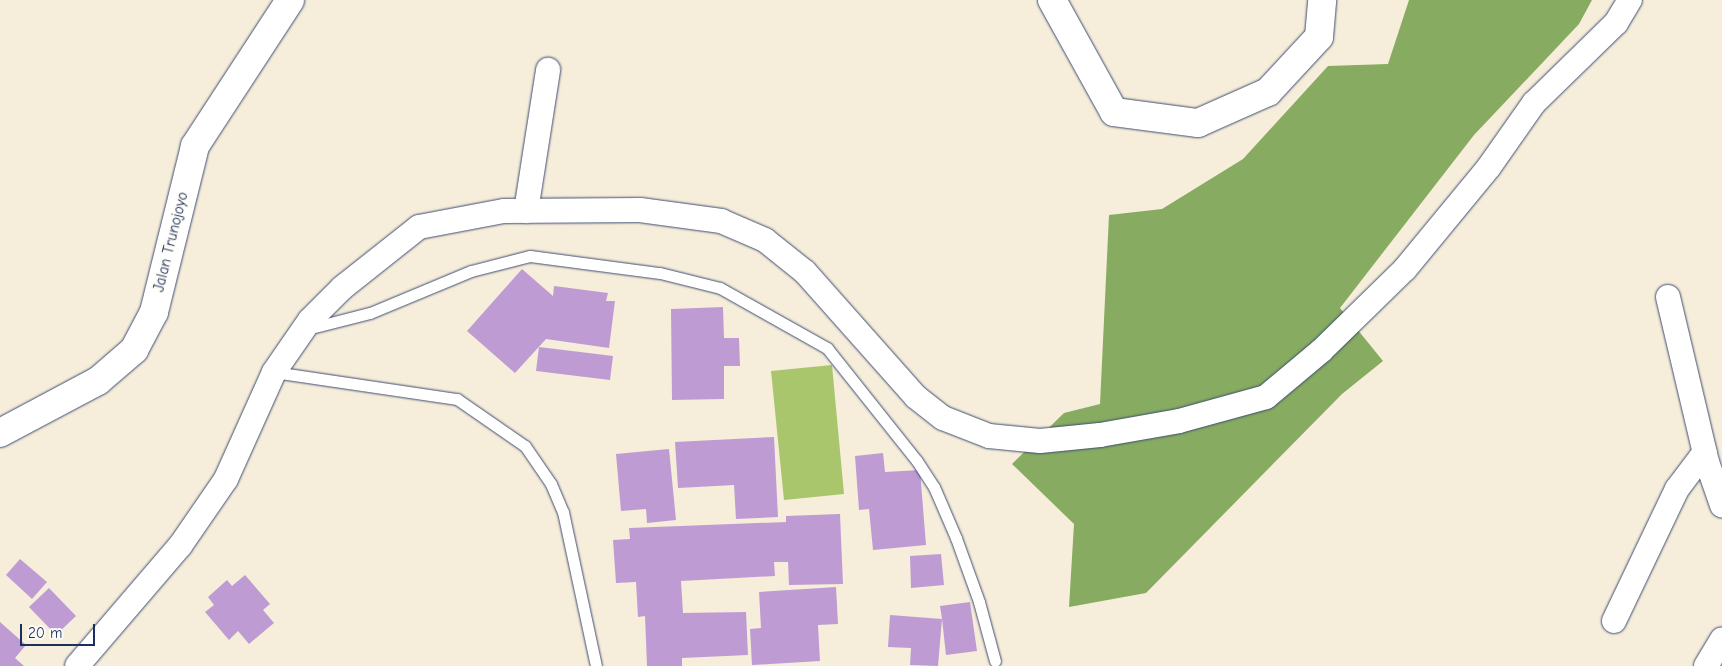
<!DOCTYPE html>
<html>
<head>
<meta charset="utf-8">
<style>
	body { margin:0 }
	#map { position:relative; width:1722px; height:666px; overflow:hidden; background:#f6edda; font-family:"Comic Neue",sans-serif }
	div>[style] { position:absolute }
	.green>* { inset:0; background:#aac66d }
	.forest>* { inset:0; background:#87ab60 }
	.building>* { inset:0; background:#be9cd3 }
	.roads { filter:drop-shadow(0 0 1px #3c4c71) drop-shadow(0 0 1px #3c4c71) }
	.service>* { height:11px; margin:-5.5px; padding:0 5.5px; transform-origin:5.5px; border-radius:5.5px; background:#fff }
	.minor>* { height:24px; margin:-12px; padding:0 12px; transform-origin:12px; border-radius:12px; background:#fff }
	.primary>* { height:28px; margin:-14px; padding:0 14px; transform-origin:14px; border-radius:14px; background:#fff }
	span { translate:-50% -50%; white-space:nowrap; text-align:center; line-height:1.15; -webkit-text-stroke:4px #fdfcf7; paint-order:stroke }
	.street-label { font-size:15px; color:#1b2f5e }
	.scale { position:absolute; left:20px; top:624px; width:75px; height:22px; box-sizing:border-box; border:2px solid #1b2f5e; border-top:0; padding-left:6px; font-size:15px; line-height:18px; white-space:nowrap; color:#1b2f5e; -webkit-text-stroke:4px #fdfcf7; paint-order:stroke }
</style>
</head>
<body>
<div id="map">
	<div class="green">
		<div style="clip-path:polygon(832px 365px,844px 494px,784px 500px,771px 371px)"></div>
	</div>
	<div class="forest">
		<div style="clip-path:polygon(1409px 0,1592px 0,1579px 24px,1474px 135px,1340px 308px,1383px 361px,1342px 394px,1146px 593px,1069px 607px,1074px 524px,1012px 464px,1064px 413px,1100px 404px,1109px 215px,1162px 209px,1243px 159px,1328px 66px,1388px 64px)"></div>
	</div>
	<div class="building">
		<div style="clip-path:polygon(522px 269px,553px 296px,554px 286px,608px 293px,606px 301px,615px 301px,609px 348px,546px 339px,515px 373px,467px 331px)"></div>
		<div style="clip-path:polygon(723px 307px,724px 338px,739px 338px,740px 366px,724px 366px,724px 399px,672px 400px,671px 309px)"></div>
		<div style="clip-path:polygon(539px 347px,613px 356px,610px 380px,536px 371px)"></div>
		<div style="clip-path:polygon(774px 437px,778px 517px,736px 519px,734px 485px,678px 488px,675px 442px)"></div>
		<div style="clip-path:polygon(669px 449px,676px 520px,647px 523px,646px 509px,621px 511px,616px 454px)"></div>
		<div style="clip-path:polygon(883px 453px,885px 472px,920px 470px,926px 545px,873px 550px,869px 509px,859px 510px,855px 456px)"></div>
		<div style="clip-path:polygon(840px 514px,843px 584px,789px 585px,788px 562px,774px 562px,775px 576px,681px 581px,683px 613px,746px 612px,748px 655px,682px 658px,682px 666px,647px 666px,645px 616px,638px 617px,636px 582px,616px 583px,613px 540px,630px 539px,629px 528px,786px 522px,786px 516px)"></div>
		<div style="clip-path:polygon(941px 554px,944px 585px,911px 588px,910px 556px)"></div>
		<div style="clip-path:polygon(20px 559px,47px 582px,32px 599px,6px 575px)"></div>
		<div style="clip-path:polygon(245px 575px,270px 604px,263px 610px,274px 623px,249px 644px,238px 631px,229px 640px,205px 612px,214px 605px,208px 597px,227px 580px,232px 586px)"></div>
		<div style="clip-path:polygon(836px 587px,838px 624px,818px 625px,820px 661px,752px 665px,750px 629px,761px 628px,759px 592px)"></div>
		<div style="clip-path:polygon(49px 588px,76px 616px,56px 635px,29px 607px)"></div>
		<div style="clip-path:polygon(970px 602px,977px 651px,946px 655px,942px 619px,938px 666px,910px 665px,911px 648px,888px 647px,890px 615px,942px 619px,940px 606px)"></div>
		<div style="clip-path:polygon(0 622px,26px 645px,15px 658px,24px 666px,0 666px)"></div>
	</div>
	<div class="roads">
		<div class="service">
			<div style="left:307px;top:329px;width:65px;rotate:-14.3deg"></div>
			<div style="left:370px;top:313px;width:109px;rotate:-22.6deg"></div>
			<div style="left:471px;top:271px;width:61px;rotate:-14.3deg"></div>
			<div style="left:530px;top:256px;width:131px;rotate:7.5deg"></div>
			<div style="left:660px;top:273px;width:62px;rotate:14deg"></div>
			<div style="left:720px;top:288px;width:123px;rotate:29.3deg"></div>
			<div style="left:827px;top:348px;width:144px;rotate:51.5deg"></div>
			<div style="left:917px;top:461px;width:31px;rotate:57deg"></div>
			<div style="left:934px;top:487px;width:56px;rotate:66.7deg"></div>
			<div style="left:956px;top:538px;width:68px;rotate:70.2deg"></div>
			<div style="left:979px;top:602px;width:61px;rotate:74.8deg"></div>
			<div style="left:274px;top:372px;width:185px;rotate:8.4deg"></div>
			<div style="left:457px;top:399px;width:83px;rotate:34.7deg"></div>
			<div style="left:525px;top:446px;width:46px;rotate:55.6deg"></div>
			<div style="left:551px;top:484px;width:30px;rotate:67deg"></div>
			<div style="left:563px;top:512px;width:157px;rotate:77.9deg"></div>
		</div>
		<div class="minor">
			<div style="left:526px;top:211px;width:143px;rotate:-81.1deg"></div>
			<div style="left:1668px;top:297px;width:170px;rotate:76.7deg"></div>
			<div style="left:1707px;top:462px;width:46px;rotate:70.8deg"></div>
			<div style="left:1614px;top:621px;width:146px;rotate:-64.5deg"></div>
			<div style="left:1677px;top:489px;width:46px;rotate:-52.9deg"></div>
			<div style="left:77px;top:666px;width:158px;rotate:-49.4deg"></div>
			<div style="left:180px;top:546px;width:81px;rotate:-55.5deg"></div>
			<div style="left:226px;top:479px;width:117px;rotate:-65.8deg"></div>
			<div style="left:274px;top:372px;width:63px;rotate:-55.3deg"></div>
			<div style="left:310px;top:320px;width:45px;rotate:-45deg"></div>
			<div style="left:342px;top:288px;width:98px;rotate:-38.4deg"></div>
			<div style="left:419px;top:227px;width:86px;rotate:-10.7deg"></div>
			<div style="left:504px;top:211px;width:136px;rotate:-0.4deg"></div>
			<div style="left:640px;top:210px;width:82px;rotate:7.7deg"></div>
			<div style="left:721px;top:221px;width:48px;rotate:23.4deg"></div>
			<div style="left:765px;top:240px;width:51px;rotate:38.7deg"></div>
			<div style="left:805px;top:272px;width:167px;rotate:48.4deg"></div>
			<div style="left:916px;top:397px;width:34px;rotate:38deg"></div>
			<div style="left:943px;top:418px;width:49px;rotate:21.4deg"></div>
			<div style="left:989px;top:436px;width:51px;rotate:5.6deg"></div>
			<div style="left:1040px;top:441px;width:60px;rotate:-5.7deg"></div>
			<div style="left:1100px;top:435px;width:80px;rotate:-10deg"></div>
			<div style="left:1179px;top:421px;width:90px;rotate:-15.4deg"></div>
			<div style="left:1266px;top:397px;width:72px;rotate:-39.9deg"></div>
			<div style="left:1321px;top:351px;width:117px;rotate:-44.3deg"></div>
			<div style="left:1405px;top:269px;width:132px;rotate:-50.5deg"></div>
			<div style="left:1489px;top:167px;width:78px;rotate:-54.9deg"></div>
			<div style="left:1534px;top:103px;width:115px;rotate:-44.3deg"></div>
			<div style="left:1616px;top:23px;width:27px;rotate:-59deg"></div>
			<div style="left:1706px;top:666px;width:31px;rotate:-59deg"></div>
		</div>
		<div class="primary">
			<div style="left:1052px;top:0;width:128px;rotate:61deg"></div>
			<div style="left:1114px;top:112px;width:85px;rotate:7.5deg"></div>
			<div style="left:1198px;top:123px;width:77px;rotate:-23.9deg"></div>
			<div style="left:1268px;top:92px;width:75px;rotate:-47.2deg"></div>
			<div style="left:1319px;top:37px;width:37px;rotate:-85deg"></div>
			<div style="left:0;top:433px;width:111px;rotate:-28deg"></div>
			<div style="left:98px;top:381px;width:48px;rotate:-40.7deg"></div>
			<div style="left:134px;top:350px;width:43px;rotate:-62.2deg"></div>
			<div style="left:154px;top:312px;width:171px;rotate:-76.1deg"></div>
			<div style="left:195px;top:146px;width:174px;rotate:-56.9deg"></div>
		</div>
	</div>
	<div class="street-label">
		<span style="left:171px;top:242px;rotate:-76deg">Jalan Trunojoyo</span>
	</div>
	<div class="scale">20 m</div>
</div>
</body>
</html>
